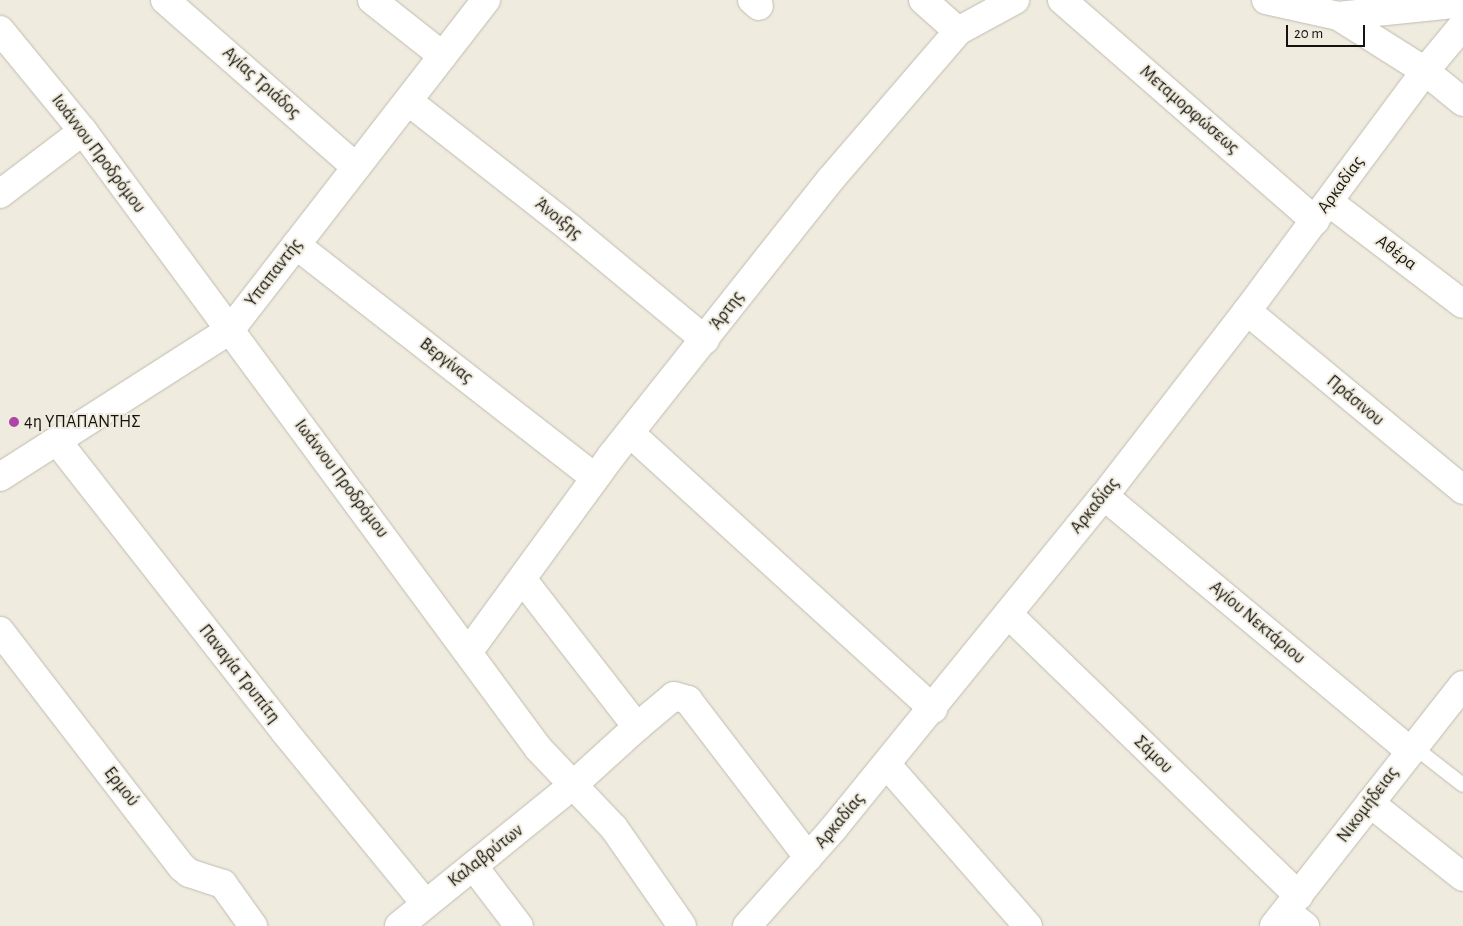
<!DOCTYPE html>
<html>
<head>
<meta charset="utf-8">
<style>
	body { margin:0 }
	#map { position:relative; width:1463px; height:926px; overflow:hidden; background:#efebde; font-family:"Alegreya Sans",sans-serif }
	div>[style] { position:absolute }
	.roads { filter:drop-shadow(0 0 1px #bfbbaf) drop-shadow(0 0 1px #bfbbaf) }
	.lane>* { height:14px; margin:-7px; padding:0 7px; transform-origin:7px; border-radius:7px; background:#fff }
	.street>* { height:28px; margin:-14px; padding:0 14px; transform-origin:14px; border-radius:14px; background:#fff }
	.secondary>* { height:28px; margin:-14px; padding:0 14px; transform-origin:14px; border-radius:14px; background:#fff }
	.dots>* { width:14px; height:14px; translate:-50% -50%; box-sizing:border-box; border:2px solid #efebde; border-radius:50% }
	span { translate:-50% -50%; white-space:nowrap; text-align:center; line-height:1.15; -webkit-text-stroke:4px #efebde; paint-order:stroke }
	.street-label { font-size:18px; color:#15130f }
	.poi-label { font-size:18px; color:#15130f }
	.left { translate:0 -50%; text-align:left }
	.scale { position:absolute; left:1286px; top:25px; width:79px; height:22px; box-sizing:border-box; border:2px solid #15130f; border-top:0; padding-left:6px; font-size:15px; line-height:18px; white-space:nowrap; color:#15130f; -webkit-text-stroke:4px #efebde; paint-order:stroke }
</style>
</head>
<body>
<div id="map">
	<div class="roads">
		<div class="lane">
			<div style="left:1413px;top:746px;width:63px;rotate:38deg"></div>
		</div>
		<div class="street">
			<div style="left:165px;top:0;width:254px;rotate:41.2deg"></div>
			<div style="left:372px;top:0;width:90px;rotate:38.3deg"></div>
			<div style="left:752px;top:0;width:9px;rotate:41deg"></div>
			<div style="left:923px;top:0;width:47px;rotate:41.5deg"></div>
			<div style="left:1062px;top:0;width:336px;rotate:41.1deg"></div>
			<div style="left:1266px;top:0;width:74px;rotate:12.5deg"></div>
			<div style="left:1338px;top:16px;width:126px;rotate:-5.9deg"></div>
			<div style="left:1338px;top:16px;width:103px;rotate:32.3deg"></div>
			<div style="left:1425px;top:71px;width:49px;rotate:39.2deg"></div>
			<div style="left:0;top:30px;width:131px;rotate:50.6deg"></div>
			<div style="left:83px;top:131px;width:767px;rotate:53.59deg"></div>
			<div style="left:538px;top:748px;width:110px;rotate:46.5deg"></div>
			<div style="left:614px;top:828px;width:119px;rotate:55.2deg"></div>
			<div style="left:408px;top:101px;width:207px;rotate:38.1deg"></div>
			<div style="left:571px;top:229px;width:174px;rotate:39.6deg"></div>
			<div style="left:0;top:194px;width:104px;rotate:-37.2deg"></div>
			<div style="left:1329px;top:202px;width:168px;rotate:37.3deg"></div>
			<div style="left:296px;top:245px;width:379px;rotate:37.9deg"></div>
			<div style="left:1247px;top:311px;width:281px;rotate:39.6deg"></div>
			<div style="left:630px;top:433px;width:410px;rotate:42.3deg"></div>
			<div style="left:57px;top:441px;width:370px;rotate:51.9deg"></div>
			<div style="left:285px;top:732px;width:221px;rotate:50.7deg"></div>
			<div style="left:1104px;top:496px;width:398px;rotate:39.8deg"></div>
			<div style="left:523px;top:580px;width:186px;rotate:52.2deg"></div>
			<div style="left:637px;top:727px;width:48px;rotate:-40deg"></div>
			<div style="left:674px;top:696px;width:15px;rotate:16deg"></div>
			<div style="left:688px;top:700px;width:198px;rotate:52.6deg"></div>
			<div style="left:1008px;top:614px;width:405px;rotate:44.1deg"></div>
			<div style="left:0;top:631px;width:298px;rotate:52.4deg"></div>
			<div style="left:182px;top:867px;width:9px;rotate:41deg"></div>
			<div style="left:189px;top:873px;width:36px;rotate:18deg"></div>
			<div style="left:223px;top:884px;width:52px;rotate:54.5deg"></div>
			<div style="left:469px;top:651px;width:243px;rotate:-53.9deg"></div>
			<div style="left:612px;top:455px;width:351px;rotate:-51.6deg"></div>
			<div style="left:830px;top:180px;width:196px;rotate:-49.3deg"></div>
			<div style="left:958px;top:31px;width:65px;rotate:-28.5deg"></div>
			<div style="left:887px;top:765px;width:214px;rotate:48.8deg"></div>
			<div style="left:1370px;top:803px;width:119px;rotate:38.5deg"></div>
			<div style="left:474px;top:867px;width:74px;rotate:52.7deg"></div>
			<div style="left:1287px;top:912px;width:23px;rotate:38deg"></div>
			<div style="left:399px;top:926px;width:223px;rotate:-39deg"></div>
			<div style="left:572px;top:786px;width:88px;rotate:-42.2deg"></div>
			<div style="left:747px;top:926px;width:130px;rotate:-48.4deg"></div>
			<div style="left:833px;top:829px;width:429px;rotate:-50.9deg"></div>
			<div style="left:1104px;top:496px;width:234px;rotate:-52.3deg"></div>
			<div style="left:1247px;top:311px;width:299px;rotate:-53.4deg"></div>
			<div style="left:1425px;top:71px;width:60px;rotate:-50.4deg"></div>
			<div style="left:1274px;top:926px;width:306px;rotate:-51.9deg"></div>
		</div>
		<div class="secondary">
			<div style="left:0;top:477px;width:273px;rotate:-32.6deg"></div>
			<div style="left:230px;top:330px;width:418px;rotate:-52.2deg"></div>
		</div>
	</div>
	<div class="dots">
		<div style="left:14px;top:422px;background:#af44a5"></div>
	</div>
	<div class="street-label">
		<span style="left:261px;top:83px;rotate:42deg">Αγίας Τριάδος</span>
		<span style="left:1189px;top:110px;rotate:41deg">Μεταμορφώσεως</span>
		<span style="left:98px;top:154px;rotate:53deg">Ιωάννου Προδρόμου</span>
		<span style="left:1341px;top:185px;rotate:-54deg">Αρκαδίας</span>
		<span style="left:558px;top:219px;rotate:39deg">Άνοιξης</span>
		<span style="left:1396px;top:253px;rotate:37deg">Αθέρα</span>
		<span style="left:274px;top:273px;rotate:-52deg">Υπαπαντής</span>
		<span style="left:727px;top:311px;rotate:-53deg">Άρτης</span>
		<span style="left:446px;top:361px;rotate:38deg">Βεργίνας</span>
		<span style="left:1355px;top:401px;rotate:40deg">Πράσινου</span>
		<span style="left:341px;top:479px;rotate:53deg">Ιωάννου Προδρόμου</span>
		<span style="left:1095px;top:506px;rotate:-51deg">Αρκαδίας</span>
		<span style="left:1257px;top:623px;rotate:40deg">Αγίου Νεκτάριου</span>
		<span style="left:239px;top:674px;rotate:52deg">Παναγία Τρυπίτη</span>
		<span style="left:1153px;top:755px;rotate:44deg">Σάμου</span>
		<span style="left:121px;top:787px;rotate:52deg">Ερμού</span>
		<span style="left:1368px;top:805px;rotate:-53deg">Νικομήδειας</span>
		<span style="left:840px;top:821px;rotate:-50deg">Αρκαδίας</span>
		<span style="left:486px;top:856px;rotate:-38deg">Καλαβρύτων</span>
	</div>
	<div class="poi-label">
		<span class="left" style="left:24px;top:422px">4η ΥΠΑΠΑΝΤΗΣ</span>
	</div>
	<div class="scale">20 m</div>
</div>
</body>
</html>
